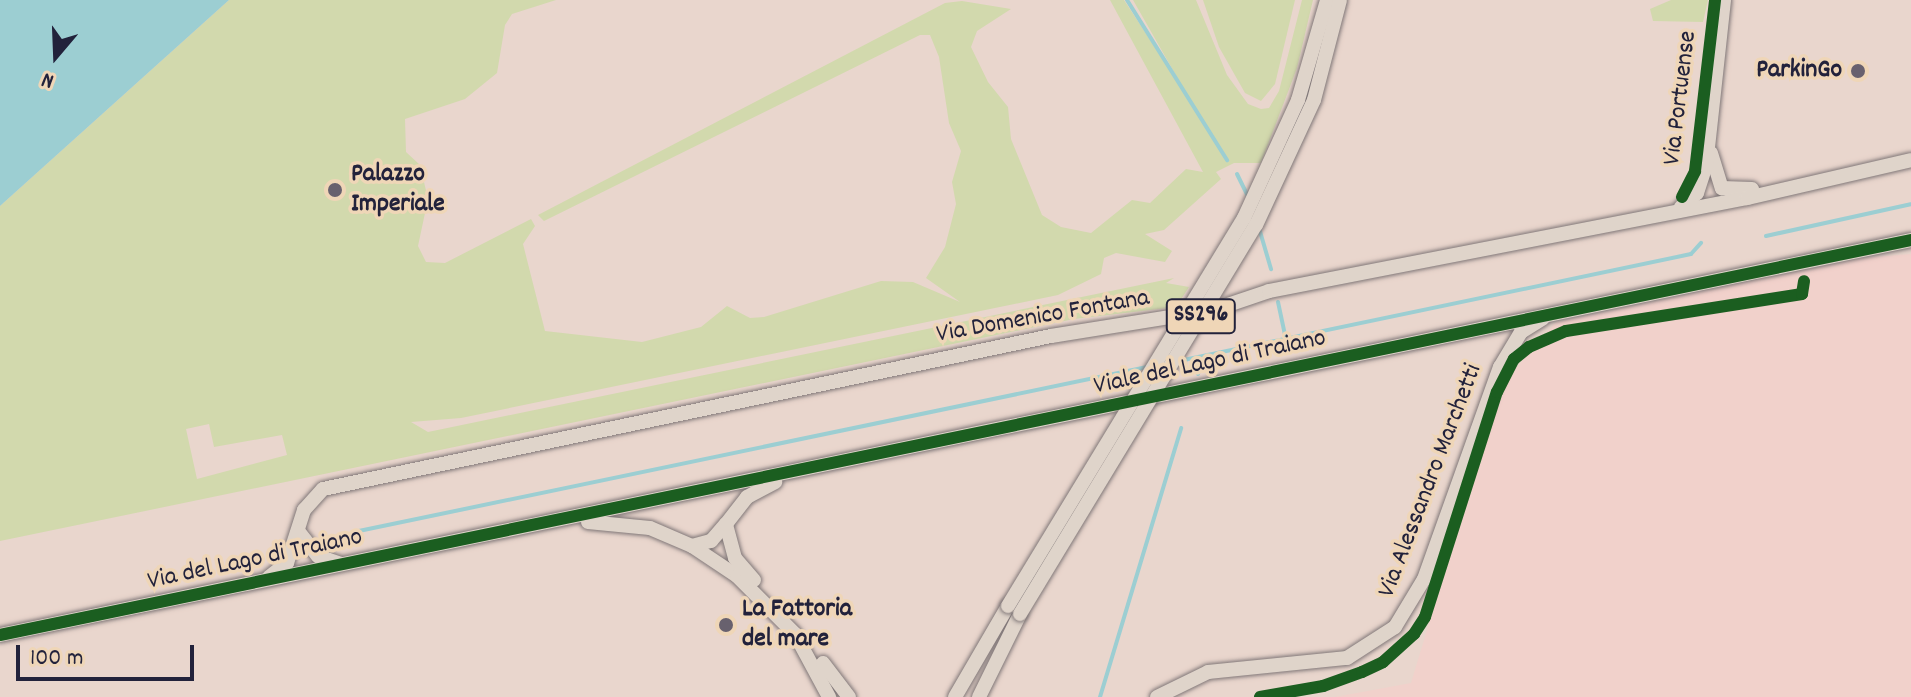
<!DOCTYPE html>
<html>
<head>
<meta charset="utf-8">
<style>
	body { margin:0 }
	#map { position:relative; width:1911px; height:697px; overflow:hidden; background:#e9d6cd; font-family:Dekko,sans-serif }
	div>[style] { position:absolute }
	.built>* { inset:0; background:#f1d1cb }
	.green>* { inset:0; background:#d2d9ad }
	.water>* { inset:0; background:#9cced2 }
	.stream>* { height:4px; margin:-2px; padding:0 2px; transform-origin:2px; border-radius:2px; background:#9cced2 }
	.roads { filter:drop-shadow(0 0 2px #807778) drop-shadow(0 0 2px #807778) }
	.secondary>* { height:14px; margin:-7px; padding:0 7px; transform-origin:7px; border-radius:7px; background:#dfd4ca }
	.primary>* { height:14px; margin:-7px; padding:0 7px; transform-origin:7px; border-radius:7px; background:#dfd4ca }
	.bridges { filter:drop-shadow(0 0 2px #807778) drop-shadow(0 0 2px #807778) }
	.primary-bridge>* { height:14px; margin:-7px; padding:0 7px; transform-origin:7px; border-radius:7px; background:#dfd4ca }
	.cycleway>* { height:12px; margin:-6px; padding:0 6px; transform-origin:6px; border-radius:6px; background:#1b5e20 }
	.dots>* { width:22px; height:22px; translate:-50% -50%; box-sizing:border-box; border:4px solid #efd6b7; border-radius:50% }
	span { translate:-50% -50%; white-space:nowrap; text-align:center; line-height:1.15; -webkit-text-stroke:7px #efd6b7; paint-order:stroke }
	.shield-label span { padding:2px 6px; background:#efd6b7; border:2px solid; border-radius:6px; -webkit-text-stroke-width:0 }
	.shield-label { font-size:24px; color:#22223b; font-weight:700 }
	.poi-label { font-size:26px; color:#22223b; font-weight:700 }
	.right { translate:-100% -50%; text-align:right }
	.left { translate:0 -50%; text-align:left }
	.street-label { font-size:26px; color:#22223b }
	.north { position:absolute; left:16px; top:16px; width:80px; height:80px; -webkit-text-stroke:6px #efd6b7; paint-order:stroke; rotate:199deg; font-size:22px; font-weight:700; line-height:32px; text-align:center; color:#22223b }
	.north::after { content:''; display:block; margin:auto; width:28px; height:36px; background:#22223b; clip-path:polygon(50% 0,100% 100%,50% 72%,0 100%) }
	.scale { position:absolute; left:16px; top:645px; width:178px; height:36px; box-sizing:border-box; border:4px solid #22223b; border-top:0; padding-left:10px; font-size:24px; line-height:28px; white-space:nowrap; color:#22223b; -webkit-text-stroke:6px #efd6b7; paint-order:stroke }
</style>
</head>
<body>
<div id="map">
	<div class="built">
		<div style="clip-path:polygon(1911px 254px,1911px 697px,1335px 697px,1411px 683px,1501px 385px,1556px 322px,1860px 258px)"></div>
	</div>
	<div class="green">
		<div style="clip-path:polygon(evenodd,229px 0,556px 0,512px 14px,505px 25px,497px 73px,465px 99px,405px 119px,406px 152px,420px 165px,428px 199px,418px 246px,426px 262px,445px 263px,531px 219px,535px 226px,523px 244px,545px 331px,642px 342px,701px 327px,727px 306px,750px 318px,764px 317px,881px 281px,913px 282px,960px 302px,926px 278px,945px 247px,956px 204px,952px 182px,961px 151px,949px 123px,939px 57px,930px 35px,920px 35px,544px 221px,538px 215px,945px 3px,962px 1px,1011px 9px,977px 31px,971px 47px,988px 82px,1008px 107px,1011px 139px,1042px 215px,1061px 227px,1091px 233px,1132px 200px,1150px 203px,1186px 169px,1203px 172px,1110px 0,1124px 0,1194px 107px,1133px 0,1196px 0,1227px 75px,1248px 104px,1261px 109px,1269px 108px,1279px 91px,1302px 0,1313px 0,1297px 68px,1261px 163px,1234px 163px,1216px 172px,1221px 179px,1164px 230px,1145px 234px,1172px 251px,1165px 262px,1116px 253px,1104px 258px,1101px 274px,1058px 295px,461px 418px,411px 422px,428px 432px,1174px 278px,1166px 283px,1189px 287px,1176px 307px,1074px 319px,0 541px,0 206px,229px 0,209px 424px,214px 447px,282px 435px,287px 455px,197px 479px,186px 429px,209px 424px)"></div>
		<div style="clip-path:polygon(1203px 0,1295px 0,1275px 84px,1261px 101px,1245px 93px,1219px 47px)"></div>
		<div style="clip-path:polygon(1671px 0,1708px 0,1703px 22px,1653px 21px,1650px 9px)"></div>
	</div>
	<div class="water">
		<div style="clip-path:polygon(0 0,229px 0,0 206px)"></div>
	</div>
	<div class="stream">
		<div style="left:1127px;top:0;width:189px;rotate:58deg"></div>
		<div style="left:1237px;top:174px;width:25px;rotate:64deg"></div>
		<div style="left:1259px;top:228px;width:43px;rotate:73.7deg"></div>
		<div style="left:1766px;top:236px;width:148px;rotate:-12.4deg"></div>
		<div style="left:1278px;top:302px;width:38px;rotate:78deg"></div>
		<div style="left:1179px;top:361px;width:523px;rotate:-11.8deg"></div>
		<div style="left:1691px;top:254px;width:15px;rotate:-48deg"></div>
		<div style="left:1198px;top:374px;width:18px;rotate:-74deg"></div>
		<div style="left:354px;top:532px;width:810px;rotate:-11.75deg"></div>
		<div style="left:1100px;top:697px;width:281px;rotate:-73.2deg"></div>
	</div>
	<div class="roads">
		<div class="secondary">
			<div style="left:1711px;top:153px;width:37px;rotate:73deg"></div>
			<div style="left:1722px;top:188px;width:30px;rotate:2deg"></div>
			<div style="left:1681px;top:207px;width:21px;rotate:-41deg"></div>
			<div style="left:1697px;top:193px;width:28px;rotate:-72deg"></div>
			<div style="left:1706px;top:166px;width:167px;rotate:-83.8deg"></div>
			<div style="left:588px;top:522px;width:62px;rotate:5.5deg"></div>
			<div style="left:650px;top:528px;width:46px;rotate:23.2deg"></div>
			<div style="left:692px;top:546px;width:54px;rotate:33.7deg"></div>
			<div style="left:737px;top:576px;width:82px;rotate:45deg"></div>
			<div style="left:795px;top:634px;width:72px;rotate:61.6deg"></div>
			<div style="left:299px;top:532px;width:31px;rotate:52deg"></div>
			<div style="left:318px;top:556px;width:24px;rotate:19deg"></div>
			<div style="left:692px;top:546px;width:20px;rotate:-15deg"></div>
			<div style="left:711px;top:541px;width:23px;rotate:-49deg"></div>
			<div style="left:269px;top:577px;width:23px;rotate:-38deg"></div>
			<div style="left:287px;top:563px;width:56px;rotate:-72.2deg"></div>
			<div style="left:304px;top:510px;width:28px;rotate:-48deg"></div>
			<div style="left:323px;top:489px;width:744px;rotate:-11.87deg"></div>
			<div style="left:1051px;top:336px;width:164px;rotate:-9.1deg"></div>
			<div style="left:1213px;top:310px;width:59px;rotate:-18.7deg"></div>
			<div style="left:1269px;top:291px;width:487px;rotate:-11deg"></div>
			<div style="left:1747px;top:198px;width:168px;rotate:-13deg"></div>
			<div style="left:754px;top:580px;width:29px;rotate:-131deg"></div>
			<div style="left:735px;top:558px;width:35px;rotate:-105deg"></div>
			<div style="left:726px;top:524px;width:34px;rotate:-52deg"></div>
			<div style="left:747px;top:497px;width:32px;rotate:-28deg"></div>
			<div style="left:0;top:635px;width:1951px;rotate:-11.68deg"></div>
			<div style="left:823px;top:663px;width:43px;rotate:52.6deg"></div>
			<div style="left:1157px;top:697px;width:57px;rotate:-26.1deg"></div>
			<div style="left:1208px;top:672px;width:140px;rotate:-5.8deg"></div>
			<div style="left:1347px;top:658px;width:57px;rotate:-32.9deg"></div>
			<div style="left:1395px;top:627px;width:56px;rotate:-58.9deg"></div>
			<div style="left:1424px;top:579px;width:225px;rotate:-70.3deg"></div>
			<div style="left:1500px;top:367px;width:41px;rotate:-59deg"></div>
			<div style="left:1521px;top:332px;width:26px;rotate:-32deg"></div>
		</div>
		<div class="primary">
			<div style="left:955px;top:697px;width:105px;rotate:-59.8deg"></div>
			<div style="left:979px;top:697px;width:93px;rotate:-63.7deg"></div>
		</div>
	</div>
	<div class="bridges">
		<div class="primary-bridge">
			<div style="left:1008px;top:606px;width:454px;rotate:-58.7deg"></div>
			<div style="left:1244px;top:218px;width:130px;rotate:-65.4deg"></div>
			<div style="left:1298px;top:100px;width:104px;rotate:-73.8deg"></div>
			<div style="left:1020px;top:614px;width:455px;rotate:-58.8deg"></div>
			<div style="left:1256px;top:225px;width:138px;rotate:-65.1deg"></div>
			<div style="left:1314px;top:100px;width:103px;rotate:-75.4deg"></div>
		</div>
	</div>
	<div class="cycleway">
		<div style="left:1682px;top:197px;width:29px;rotate:-63deg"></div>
		<div style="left:1695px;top:171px;width:172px;rotate:-83.3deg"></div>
		<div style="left:0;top:635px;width:1951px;rotate:-11.68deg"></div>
		<div style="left:1260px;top:697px;width:64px;rotate:-9.9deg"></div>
		<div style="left:1323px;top:686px;width:41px;rotate:-19.7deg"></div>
		<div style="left:1362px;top:672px;width:23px;rotate:-25deg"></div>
		<div style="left:1383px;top:662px;width:42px;rotate:-42.1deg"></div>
		<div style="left:1414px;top:634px;width:20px;rotate:-57deg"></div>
		<div style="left:1425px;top:617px;width:236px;rotate:-72.3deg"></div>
		<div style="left:1497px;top:392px;width:37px;rotate:-63deg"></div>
		<div style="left:1514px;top:359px;width:19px;rotate:-39deg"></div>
		<div style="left:1529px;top:347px;width:40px;rotate:-23.4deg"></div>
		<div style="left:1566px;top:331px;width:239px;rotate:-8.9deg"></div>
		<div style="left:1802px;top:294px;width:13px;rotate:-81deg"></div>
	</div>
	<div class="dots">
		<div style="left:1858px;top:71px;background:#68616e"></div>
		<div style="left:335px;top:190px;background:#68616e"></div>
		<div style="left:726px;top:625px;background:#68616e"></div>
	</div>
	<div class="shield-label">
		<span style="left:1201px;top:316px">SS296</span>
	</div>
	<div class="poi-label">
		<span class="right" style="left:1842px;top:71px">ParkinGo</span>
		<span class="left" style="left:351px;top:190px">Palazzo<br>Imperiale</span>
		<span class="left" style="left:742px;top:625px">La Fattoria<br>del mare</span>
	</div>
	<div class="street-label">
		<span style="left:1681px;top:98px;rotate:-83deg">Via Portuense</span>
		<span style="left:1043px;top:317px;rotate:-10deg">Via Domenico Fontana</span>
		<span style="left:1210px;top:363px;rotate:-12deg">Viale del Lago di Traiano</span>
		<span style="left:1431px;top:481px;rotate:-69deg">Via Alessandro Marchetti</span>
		<span style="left:255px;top:560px;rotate:-12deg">Via del Lago di Traiano</span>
	</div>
	<div class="north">N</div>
	<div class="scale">100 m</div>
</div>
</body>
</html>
